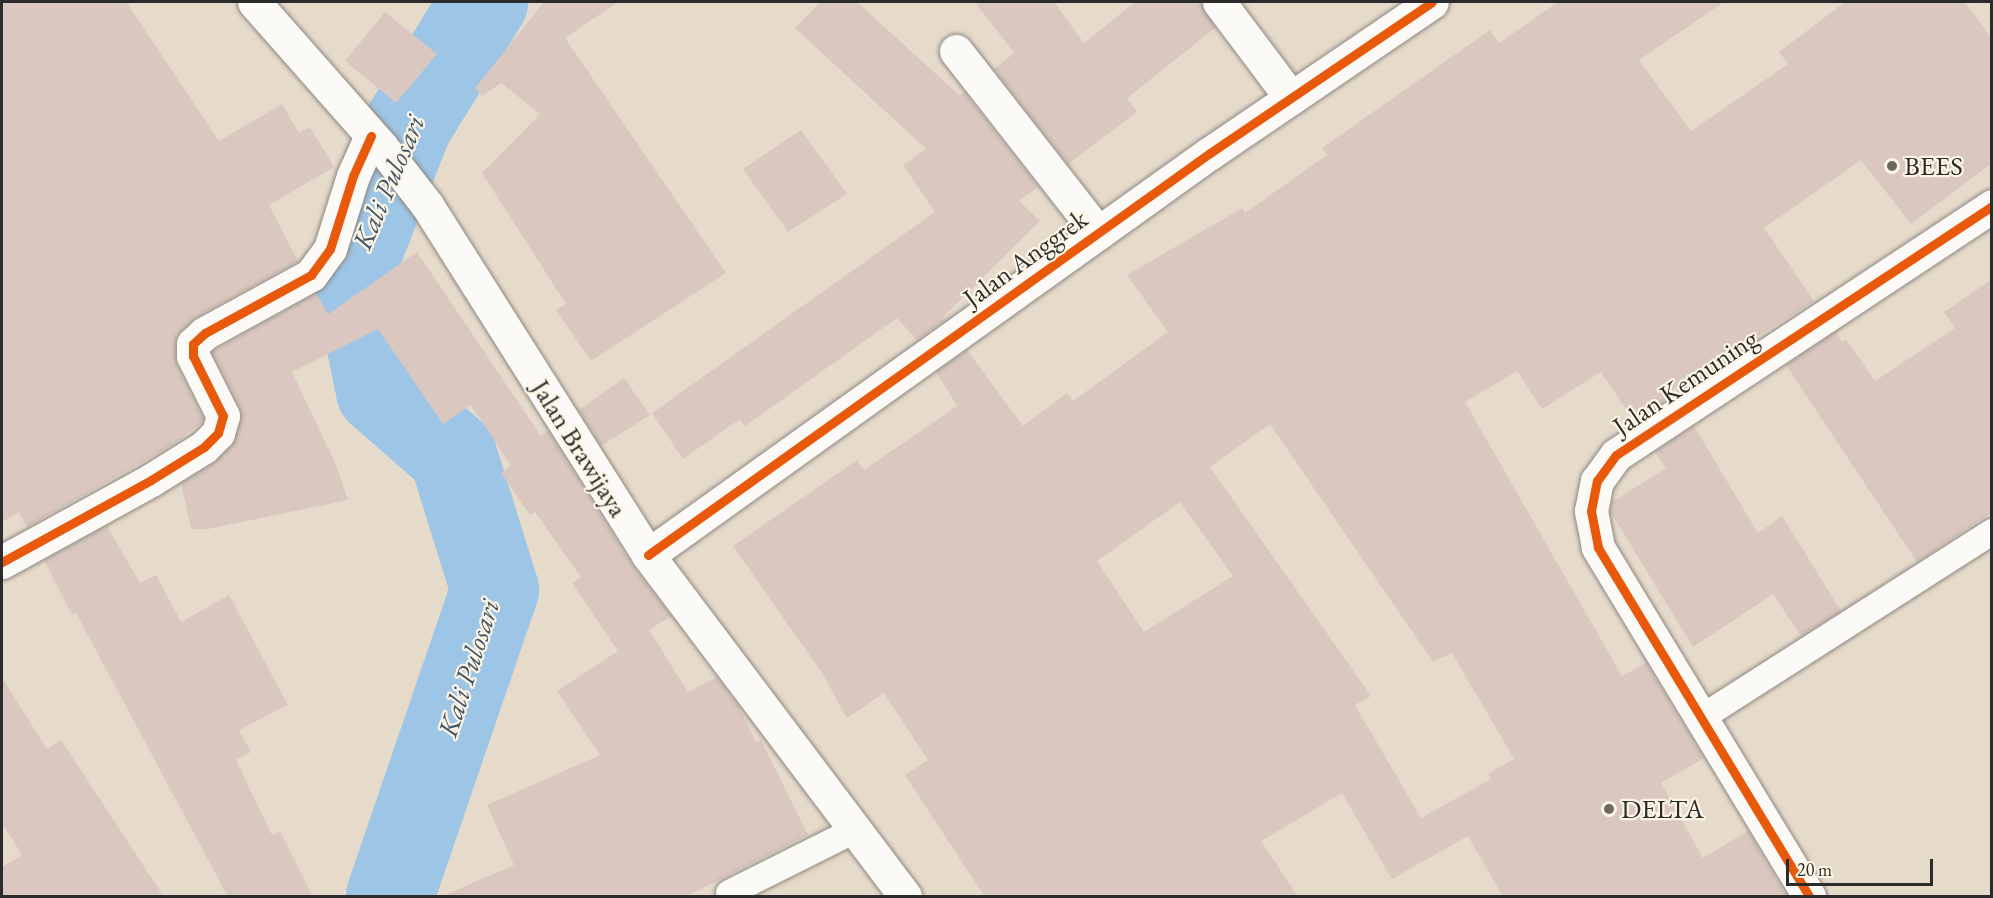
<!DOCTYPE html>
<html>
<head>
<meta charset="utf-8">
<style>
	body { margin:0 }
	#map { position:relative; width:1993px; height:898px; overflow:hidden; background:#e6dbcb; font-family:"EB Garamond",serif }
	div>[style] { position:absolute }
	.river>* { height:88px; margin:-44px; padding:0 44px; transform-origin:44px; border-radius:44px; background:#9dc5e6 }
	.building>* { inset:0; background:#dac7bf }
	.roads { filter:drop-shadow(0 0 2px #8e8881) drop-shadow(0 0 2px #8e8881) }
	.service>* { height:26px; margin:-13px; padding:0 13px; transform-origin:13px; border-radius:13px; background:#fbfaf7 }
	.minor>* { height:33px; margin:-16.5px; padding:0 16.5px; transform-origin:16.5px; border-radius:16.5px; background:#fbfaf7 }
	.tertiary>* { height:33px; margin:-16.5px; padding:0 16.5px; transform-origin:16.5px; border-radius:16.5px; background:#fbfaf7 }
	.secondary>* { height:33px; margin:-16.5px; padding:0 16.5px; transform-origin:16.5px; border-radius:16.5px; background:#fbfaf7 }
	.cycleway>* { height:9px; margin:-4.5px; padding:0 4.5px; transform-origin:4.5px; border-radius:4.5px; background:#e8590c }
	.dots>* { width:16px; height:16px; translate:-50% -50%; box-sizing:border-box; border:3px solid #fcf5e5; border-radius:50% }
	span { translate:-50% -50%; white-space:nowrap; text-align:center; line-height:1.15; -webkit-text-stroke:4.5px #fcf5e5; paint-order:stroke }
	.poi-label { font-size:27px; color:#2b2b2b }
	.left { translate:0 -50%; text-align:left }
	.street-label { font-size:27px; color:#2b2b2b }
	.water-label { font-size:28px; color:#445666; font-style:italic }
	.frame { position:absolute; inset:0; border:3px solid #2b2b2b; pointer-events:none }
	.scale { position:absolute; left:1786px; top:859px; width:147px; height:27px; box-sizing:border-box; border:3px solid #2b2b2b; border-top:0; padding-left:8px; font-size:18px; line-height:21px; white-space:nowrap; color:#2b2b2b; -webkit-text-stroke:4px #fcf5e5; paint-order:stroke }
</style>
</head>
<body>
<div id="map">
	<div class="river">
		<div style="left:390px;top:896px;width:324px;rotate:-71.1deg"></div>
		<div style="left:495px;top:590px;width:141px;rotate:-107.3deg"></div>
		<div style="left:453px;top:455px;width:97px;rotate:-138.8deg"></div>
		<div style="left:380px;top:391px;width:131px;rotate:-101.5deg"></div>
		<div style="left:354px;top:263px;width:148px;rotate:-68.6deg"></div>
		<div style="left:408px;top:125px;width:145px;rotate:-58.3deg"></div>
	</div>
	<div class="building">
		<div style="clip-path:polygon(2px 2px,126px 2px,219px 141px,282px 104px,299px 133px,310px 127px,334px 167px,269px 205px,298px 261px,196px 317px,176px 336px,176px 364px,203px 418px,201px 423px,172px 445px,27px 527px,19px 512px,2px 522px)"></div>
		<div style="clip-path:polygon(544px 2px,618px 2px,565px 38px,726px 273px,591px 361px,556px 310px,566px 304px,482px 173px,540px 114px,501px 83px,482px 96px,475px 88px)"></div>
		<div style="clip-path:polygon(820px 2px,857px 2px,959px 95px,964px 92px,1038px 187px,1019px 201px,1040px 221px,943px 317px,945px 320px,917px 340px,897px 318px,745px 426px,740px 419px,683px 459px,652px 413px,935px 212px,903px 165px,926px 149px,795px 28px)"></div>
		<div style="clip-path:polygon(975px 2px,1054px 2px,1084px 43px,1135px 2px,1201px 2px,1215px 28px,1127px 98px,1137px 112px,1068px 164px,994px 69px,1014px 53px)"></div>
		<div style="clip-path:polygon(evenodd,1558px 2px,1724px 2px,1639px 60px,1691px 131px,1788px 64px,1779px 52px,1845px 2px,1965px 2px,1992px 39px,1992px 163px,1911px 224px,1861px 160px,1764px 228px,1814px 301px,1673px 389px,1675px 393px,1634px 421px,1601px 372px,1542px 409px,1517px 371px,1465px 402px,1622px 676px,1646px 663px,1704px 758px,1661px 783px,1703px 858px,1748px 831px,1787px 897px,1503px 897px,1468px 836px,1392px 879px,1342px 793px,1261px 841px,1298px 897px,985px 897px,905px 775px,928px 760px,884px 693px,847px 718px,822px 673px,733px 546px,857px 460px,864px 470px,957px 406px,936px 372px,967px 350px,1023px 426px,1067px 393px,1073px 401px,1168px 332px,1127px 275px,1242px 208px,1245px 213px,1327px 155px,1322px 148px,1490px 30px,1499px 43px,1558px 2px,1270px 424px,1433px 662px,1452px 653px,1514px 759px,1488px 774px,1491px 779px,1421px 818px,1355px 705px,1371px 696px,1210px 467px,1270px 424px,1558px 2px,1180px 502px,1233px 576px,1144px 632px,1097px 561px,1180px 502px)"></div>
		<div style="clip-path:polygon(385px 12px,437px 54px,396px 103px,345px 61px)"></div>
		<div style="clip-path:polygon(801px 130px,847px 194px,788px 232px,743px 169px)"></div>
		<div style="clip-path:polygon(417px 252px,541px 436px,548px 431px,632px 565px,671px 616px,649px 630px,688px 692px,717px 677px,738px 706px,756px 742px,761px 740px,808px 835px,685px 897px,440px 897px,514px 865px,487px 805px,600px 755px,557px 691px,618px 651px,572px 583px,581px 577px,535px 512px,530px 515px,501px 473px,511px 466px,471px 405px,443px 424px,378px 329px,292px 372px,336px 465px,348px 500px,208px 529px,191px 529px,181px 483px,214px 463px,231px 446px,241px 421px,240px 408px,212px 352px,316px 293px,328px 314px)"></div>
		<div style="clip-path:polygon(1992px 279px,1992px 512px,1917px 562px,1786px 365px,1835px 332px,1842px 342px,1846px 339px,1875px 381px,1955px 328px,1944px 312px)"></div>
		<div style="clip-path:polygon(624px 378px,650px 415px,601px 446px,579px 410px)"></div>
		<div style="clip-path:polygon(1694px 426px,1758px 533px,1782px 516px,1841px 611px,1801px 636px,1773px 594px,1693px 647px,1610px 511px,1612px 502px,1666px 468px,1655px 452px)"></div>
		<div style="clip-path:polygon(107px 526px,140px 583px,156px 575px,181px 622px,229px 595px,288px 705px,239px 730px,251px 752px,236px 760px,272px 835px,280px 831px,313px 897px,228px 897px,76px 613px,72px 615px,44px 560px)"></div>
		<div style="clip-path:polygon(2px 678px,47px 749px,61px 740px,164px 897px,2px 897px,2px 867px,22px 855px,2px 823px)"></div>
	</div>
	<div class="roads">
		<div class="service">
			<div style="left:1701px;top:718px;width:345px;rotate:-32.6deg"></div>
			<div style="left:729px;top:893px;width:141px;rotate:-26.6deg"></div>
		</div>
		<div class="minor">
			<div style="left:1219px;top:2px;width:120px;rotate:53.1deg"></div>
			<div style="left:956px;top:51px;width:231px;rotate:52deg"></div>
			<div style="left:2px;top:562px;width:170px;rotate:-28.8deg"></div>
			<div style="left:151px;top:480px;width:62px;rotate:-31.9deg"></div>
			<div style="left:204px;top:447px;width:20px;rotate:-45deg"></div>
			<div style="left:218px;top:433px;width:18px;rotate:-74deg"></div>
			<div style="left:223px;top:416px;width:67px;rotate:-116.6deg"></div>
			<div style="left:193px;top:356px;width:12px;rotate:-90deg"></div>
			<div style="left:193px;top:344px;width:16px;rotate:-43deg"></div>
			<div style="left:205px;top:333px;width:121px;rotate:-28.7deg"></div>
			<div style="left:311px;top:275px;width:32px;rotate:-54deg"></div>
			<div style="left:330px;top:249px;width:77px;rotate:-72.5deg"></div>
			<div style="left:353px;top:176px;width:44px;rotate:-65.8deg"></div>
			<div style="left:1809px;top:896px;width:408px;rotate:-121.2deg"></div>
			<div style="left:1598px;top:547px;width:37px;rotate:-101deg"></div>
			<div style="left:1591px;top:511px;width:31px;rotate:-79deg"></div>
			<div style="left:1597px;top:481px;width:32px;rotate:-54deg"></div>
			<div style="left:1616px;top:455px;width:451px;rotate:-33.5deg"></div>
		</div>
		<div class="tertiary">
			<div style="left:648px;top:555px;width:691px;rotate:-35.58deg"></div>
			<div style="left:1210px;top:153px;width:268px;rotate:-34.2deg"></div>
		</div>
		<div class="secondary">
			<div style="left:254px;top:2px;width:192px;rotate:48.6deg"></div>
			<div style="left:381px;top:146px;width:75px;rotate:52.1deg"></div>
			<div style="left:427px;top:205px;width:414px;rotate:57.7deg"></div>
			<div style="left:648px;top:555px;width:427px;rotate:53deg"></div>
		</div>
	</div>
	<div class="cycleway">
		<div style="left:648px;top:555px;width:691px;rotate:-35.58deg"></div>
		<div style="left:1210px;top:153px;width:268px;rotate:-34.2deg"></div>
		<div style="left:2px;top:562px;width:170px;rotate:-28.8deg"></div>
		<div style="left:151px;top:480px;width:62px;rotate:-31.9deg"></div>
		<div style="left:204px;top:447px;width:20px;rotate:-45deg"></div>
		<div style="left:218px;top:433px;width:18px;rotate:-74deg"></div>
		<div style="left:223px;top:416px;width:67px;rotate:-116.6deg"></div>
		<div style="left:193px;top:356px;width:12px;rotate:-90deg"></div>
		<div style="left:193px;top:344px;width:16px;rotate:-43deg"></div>
		<div style="left:205px;top:333px;width:121px;rotate:-28.7deg"></div>
		<div style="left:311px;top:275px;width:32px;rotate:-54deg"></div>
		<div style="left:330px;top:249px;width:77px;rotate:-72.5deg"></div>
		<div style="left:353px;top:176px;width:44px;rotate:-65.8deg"></div>
		<div style="left:1809px;top:896px;width:408px;rotate:-121.2deg"></div>
		<div style="left:1598px;top:547px;width:37px;rotate:-101deg"></div>
		<div style="left:1591px;top:511px;width:31px;rotate:-79deg"></div>
		<div style="left:1597px;top:481px;width:32px;rotate:-54deg"></div>
		<div style="left:1616px;top:455px;width:451px;rotate:-33.5deg"></div>
	</div>
	<div class="dots">
		<div style="left:1892px;top:166px;background:#6c6963"></div>
		<div style="left:1609px;top:809px;background:#6c6963"></div>
	</div>
	<div class="poi-label">
		<span class="left" style="left:1904px;top:166px">BEES</span>
		<span class="left" style="left:1621px;top:809px">DELTA</span>
	</div>
	<div class="street-label">
		<span style="left:1025px;top:258px;rotate:-36deg">Jalan Anggrek</span>
		<span style="left:1685px;top:382px;rotate:-34deg">Jalan Kemuning</span>
		<span style="left:580px;top:448px;rotate:58deg">Jalan Brawijaya</span>
	</div>
	<div class="water-label">
		<span style="left:388px;top:182px;rotate:-67deg">Kali Pulosari</span>
		<span style="left:468px;top:668px;rotate:-72deg">Kali Pulosari</span>
	</div>
	<div class="frame"></div>
	<div class="scale">20 m</div>
</div>
</body>
</html>
